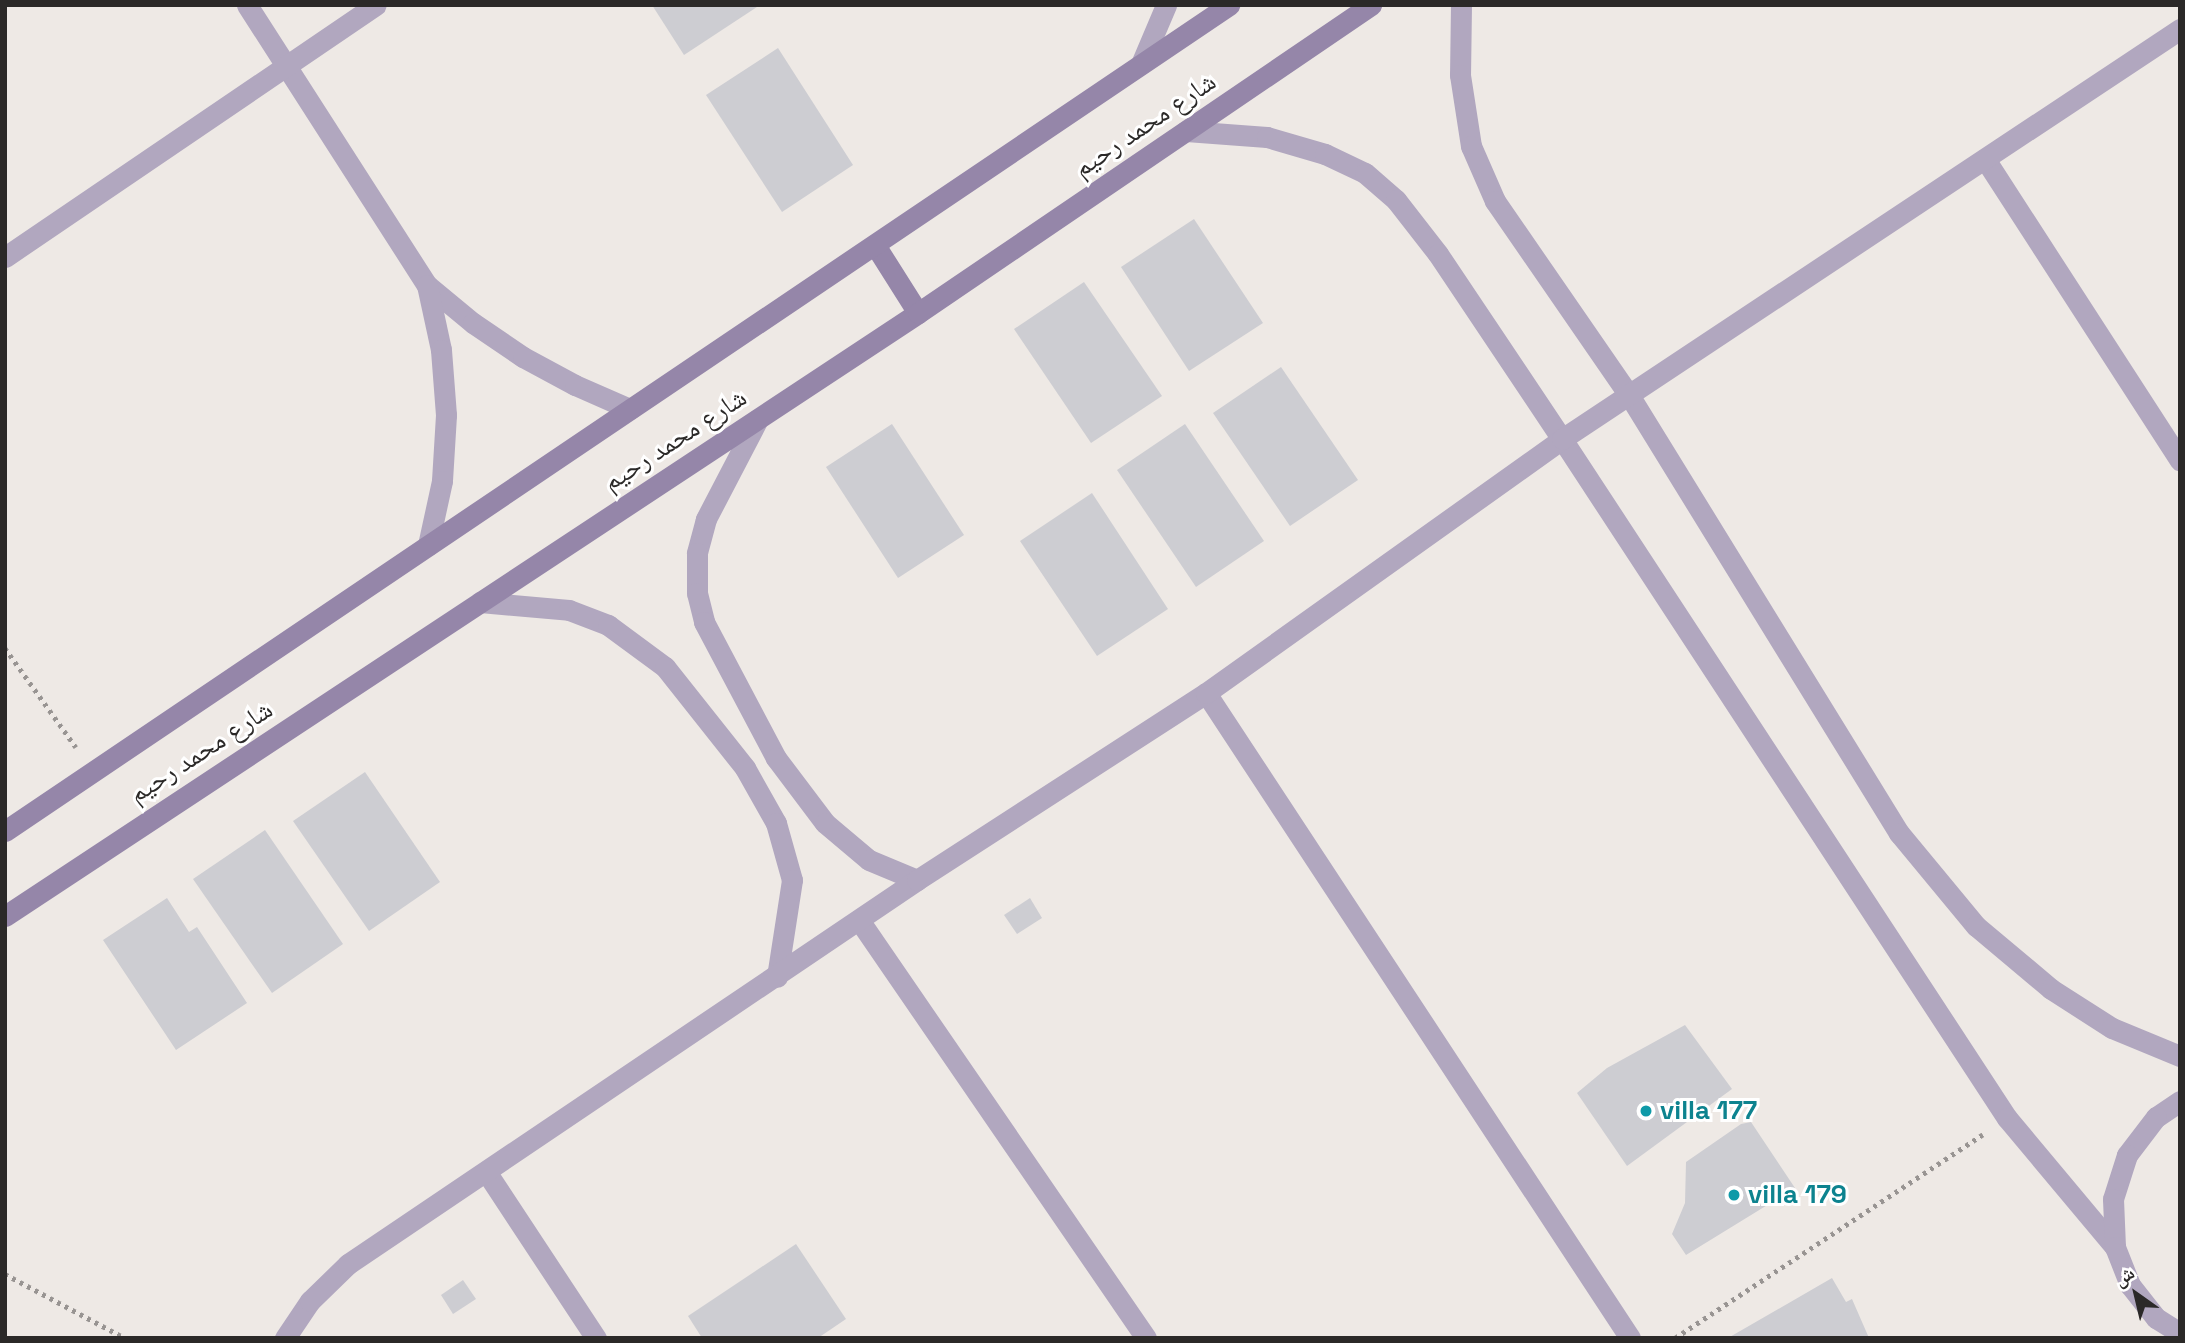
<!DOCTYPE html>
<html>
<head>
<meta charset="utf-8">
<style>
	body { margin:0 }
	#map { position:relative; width:2185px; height:1343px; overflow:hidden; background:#eee9e5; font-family:"Space Grotesk","Noto Naskh Arabic",sans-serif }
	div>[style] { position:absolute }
	.building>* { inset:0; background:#cdcdd2 }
	.path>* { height:4.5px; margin-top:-2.25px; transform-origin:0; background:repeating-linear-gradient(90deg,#989492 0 3.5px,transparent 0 8.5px) }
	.street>* { height:21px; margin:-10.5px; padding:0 10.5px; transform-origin:10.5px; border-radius:10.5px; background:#b1a7bf }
	.secondary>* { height:21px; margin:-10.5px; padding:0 10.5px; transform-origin:10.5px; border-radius:10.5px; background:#9586a9 }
	.dots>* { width:19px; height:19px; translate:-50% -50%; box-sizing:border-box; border:4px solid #fff; border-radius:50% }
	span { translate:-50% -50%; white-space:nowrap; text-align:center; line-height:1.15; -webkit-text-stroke:6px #fff; paint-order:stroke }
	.street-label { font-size:26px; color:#2b2928 }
	.culture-label { font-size:26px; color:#0d838f; font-weight:700 }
	.left { translate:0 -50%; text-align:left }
	.frame { position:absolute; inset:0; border:7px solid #2b2928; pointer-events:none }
	.north { position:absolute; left:2101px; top:1259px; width:70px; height:70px; -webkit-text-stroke:5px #fff; paint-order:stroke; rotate:326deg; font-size:19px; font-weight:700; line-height:28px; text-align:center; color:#2b2928 }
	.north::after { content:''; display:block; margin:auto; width:24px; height:32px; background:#2b2928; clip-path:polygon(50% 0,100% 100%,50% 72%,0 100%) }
</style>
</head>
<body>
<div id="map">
	<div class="building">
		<div style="clip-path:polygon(652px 5px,760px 5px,684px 55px)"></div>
		<div style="clip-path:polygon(778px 48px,853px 165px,782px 212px,706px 95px)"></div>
		<div style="clip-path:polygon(1194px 219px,1263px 323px,1189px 371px,1121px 267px)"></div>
		<div style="clip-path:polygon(1084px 282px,1162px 396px,1091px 443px,1014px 329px)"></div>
		<div style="clip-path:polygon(1281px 367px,1358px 480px,1290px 526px,1213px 413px)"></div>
		<div style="clip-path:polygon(892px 424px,964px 535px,898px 578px,826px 467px)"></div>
		<div style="clip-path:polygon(1185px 424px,1264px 541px,1196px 587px,1117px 470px)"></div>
		<div style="clip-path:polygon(1092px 493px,1168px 609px,1097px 656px,1020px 541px)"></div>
		<div style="clip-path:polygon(365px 772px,440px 882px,369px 931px,293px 821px)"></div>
		<div style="clip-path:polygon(265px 830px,343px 944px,272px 993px,193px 879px)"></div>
		<div style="clip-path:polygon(167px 898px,189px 932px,197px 927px,247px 1003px,176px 1050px,103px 940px)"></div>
		<div style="clip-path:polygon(1030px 898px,1042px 918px,1017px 934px,1004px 915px)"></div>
		<div style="clip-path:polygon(1685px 1025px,1732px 1089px,1627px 1166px,1577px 1093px,1607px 1068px)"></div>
		<div style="clip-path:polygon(1751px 1122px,1795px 1188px,1686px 1255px,1672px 1234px,1685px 1203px,1686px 1162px,1741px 1124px)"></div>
		<div style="clip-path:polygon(796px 1244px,846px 1319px,818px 1338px,702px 1338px,688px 1316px)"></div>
		<div style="clip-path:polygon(1832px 1278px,1846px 1302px,1852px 1299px,1869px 1338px,1728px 1338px)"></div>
		<div style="clip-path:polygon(463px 1280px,476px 1299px,453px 1314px,441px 1295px)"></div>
	</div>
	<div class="path">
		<div style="left:5px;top:648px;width:122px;rotate:54.4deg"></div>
		<div style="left:5px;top:1274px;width:136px;rotate:28.1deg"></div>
		<div style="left:1675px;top:1338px;width:369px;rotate:-33.5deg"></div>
	</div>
	<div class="street">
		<div style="left:247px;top:5px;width:333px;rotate:57.3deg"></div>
		<div style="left:427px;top:285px;width:60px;rotate:39.6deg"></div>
		<div style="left:473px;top:323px;width:60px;rotate:34.2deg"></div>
		<div style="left:523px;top:357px;width:59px;rotate:28.3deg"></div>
		<div style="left:575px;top:385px;width:60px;rotate:23.6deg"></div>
		<div style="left:1461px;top:5px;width:70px;rotate:90.8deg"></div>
		<div style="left:1460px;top:75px;width:72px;rotate:81.2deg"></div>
		<div style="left:1471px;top:146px;width:60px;rotate:66.4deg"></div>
		<div style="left:1495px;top:201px;width:236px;rotate:55.4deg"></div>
		<div style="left:1629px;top:395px;width:515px;rotate:58.35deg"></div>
		<div style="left:1899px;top:833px;width:121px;rotate:50.4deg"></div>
		<div style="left:1976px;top:926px;width:98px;rotate:40deg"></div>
		<div style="left:2051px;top:989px;width:72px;rotate:32.6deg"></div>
		<div style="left:2112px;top:1028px;width:74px;rotate:22.4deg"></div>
		<div style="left:1141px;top:64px;width:64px;rotate:-67deg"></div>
		<div style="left:1186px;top:131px;width:81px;rotate:4.2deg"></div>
		<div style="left:1267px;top:137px;width:60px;rotate:16.3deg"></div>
		<div style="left:1325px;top:154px;width:44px;rotate:25.4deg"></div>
		<div style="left:1365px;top:173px;width:41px;rotate:41.1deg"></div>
		<div style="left:1396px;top:200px;width:68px;rotate:52.1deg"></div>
		<div style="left:1438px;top:254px;width:223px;rotate:56.2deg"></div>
		<div style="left:1562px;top:439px;width:812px;rotate:56.76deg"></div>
		<div style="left:2007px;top:1118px;width:168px;rotate:50.1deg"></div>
		<div style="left:1985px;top:159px;width:359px;rotate:57.1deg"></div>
		<div style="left:5px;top:257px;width:448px;rotate:-34.2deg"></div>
		<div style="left:427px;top:285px;width:66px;rotate:77.8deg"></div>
		<div style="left:441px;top:350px;width:65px;rotate:85.6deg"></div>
		<div style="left:446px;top:415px;width:66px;rotate:93.5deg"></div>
		<div style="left:442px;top:481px;width:66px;rotate:102.3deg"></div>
		<div style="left:758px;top:419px;width:113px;rotate:117.5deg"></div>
		<div style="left:706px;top:519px;width:35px;rotate:105deg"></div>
		<div style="left:697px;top:553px;width:40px;rotate:90deg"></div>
		<div style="left:697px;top:593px;width:30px;rotate:76deg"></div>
		<div style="left:704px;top:622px;width:154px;rotate:62.1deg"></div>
		<div style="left:776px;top:758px;width:81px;rotate:53deg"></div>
		<div style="left:825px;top:823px;width:57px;rotate:40.1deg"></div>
		<div style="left:869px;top:860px;width:52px;rotate:22.6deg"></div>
		<div style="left:480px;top:602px;width:89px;rotate:5.1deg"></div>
		<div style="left:569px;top:610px;width:42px;rotate:21deg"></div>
		<div style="left:608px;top:625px;width:71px;rotate:36.4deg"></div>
		<div style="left:665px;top:667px;width:129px;rotate:51.6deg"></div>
		<div style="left:745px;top:768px;width:63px;rotate:60.6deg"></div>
		<div style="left:776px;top:823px;width:59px;rotate:74.3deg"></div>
		<div style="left:792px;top:880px;width:98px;rotate:98.8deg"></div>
		<div style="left:1206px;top:693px;width:772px;rotate:56.68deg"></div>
		<div style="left:859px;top:920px;width:507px;rotate:55.53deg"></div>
		<div style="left:2180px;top:1101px;width:29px;rotate:146deg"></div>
		<div style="left:2156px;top:1117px;width:48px;rotate:127.3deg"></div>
		<div style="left:2127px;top:1155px;width:46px;rotate:107.7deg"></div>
		<div style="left:2113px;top:1199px;width:48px;rotate:87.6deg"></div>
		<div style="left:2115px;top:1247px;width:41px;rotate:68.5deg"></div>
		<div style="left:2130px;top:1285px;width:42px;rotate:51.8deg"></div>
		<div style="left:2156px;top:1318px;width:28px;rotate:32deg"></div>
		<div style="left:487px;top:1173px;width:198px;rotate:56.6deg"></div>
		<div style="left:285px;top:1338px;width:45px;rotate:-56deg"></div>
		<div style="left:310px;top:1301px;width:53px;rotate:-44.2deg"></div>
		<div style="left:348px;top:1264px;width:686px;rotate:-34.01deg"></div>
		<div style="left:917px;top:880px;width:344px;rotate:-32.9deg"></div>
		<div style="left:1206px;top:693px;width:437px;rotate:-35.5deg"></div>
		<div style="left:1562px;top:439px;width:742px;rotate:-33.56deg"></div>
	</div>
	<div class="secondary">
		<div style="left:875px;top:245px;width:80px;rotate:57.7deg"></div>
		<div style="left:5px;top:831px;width:1477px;rotate:-34.01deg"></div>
		<div style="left:5px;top:916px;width:1094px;rotate:-33.44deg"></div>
		<div style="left:918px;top:313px;width:548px;rotate:-34.21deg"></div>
	</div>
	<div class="dots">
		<div style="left:1646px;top:1111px;background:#0f9aa8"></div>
		<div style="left:1734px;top:1195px;background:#0f9aa8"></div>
	</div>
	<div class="street-label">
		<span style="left:1145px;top:125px;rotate:-34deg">شارع محمد رحيم</span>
		<span style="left:675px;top:440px;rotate:-33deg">شارع محمد رحيم</span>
		<span style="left:201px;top:752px;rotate:-33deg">شارع محمد رحيم</span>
	</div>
	<div class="culture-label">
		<span class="left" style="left:1660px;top:1111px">villa 177</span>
		<span class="left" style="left:1748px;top:1195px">villa 179</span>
	</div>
	<div class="frame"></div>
	<div class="north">ش</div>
</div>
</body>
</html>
